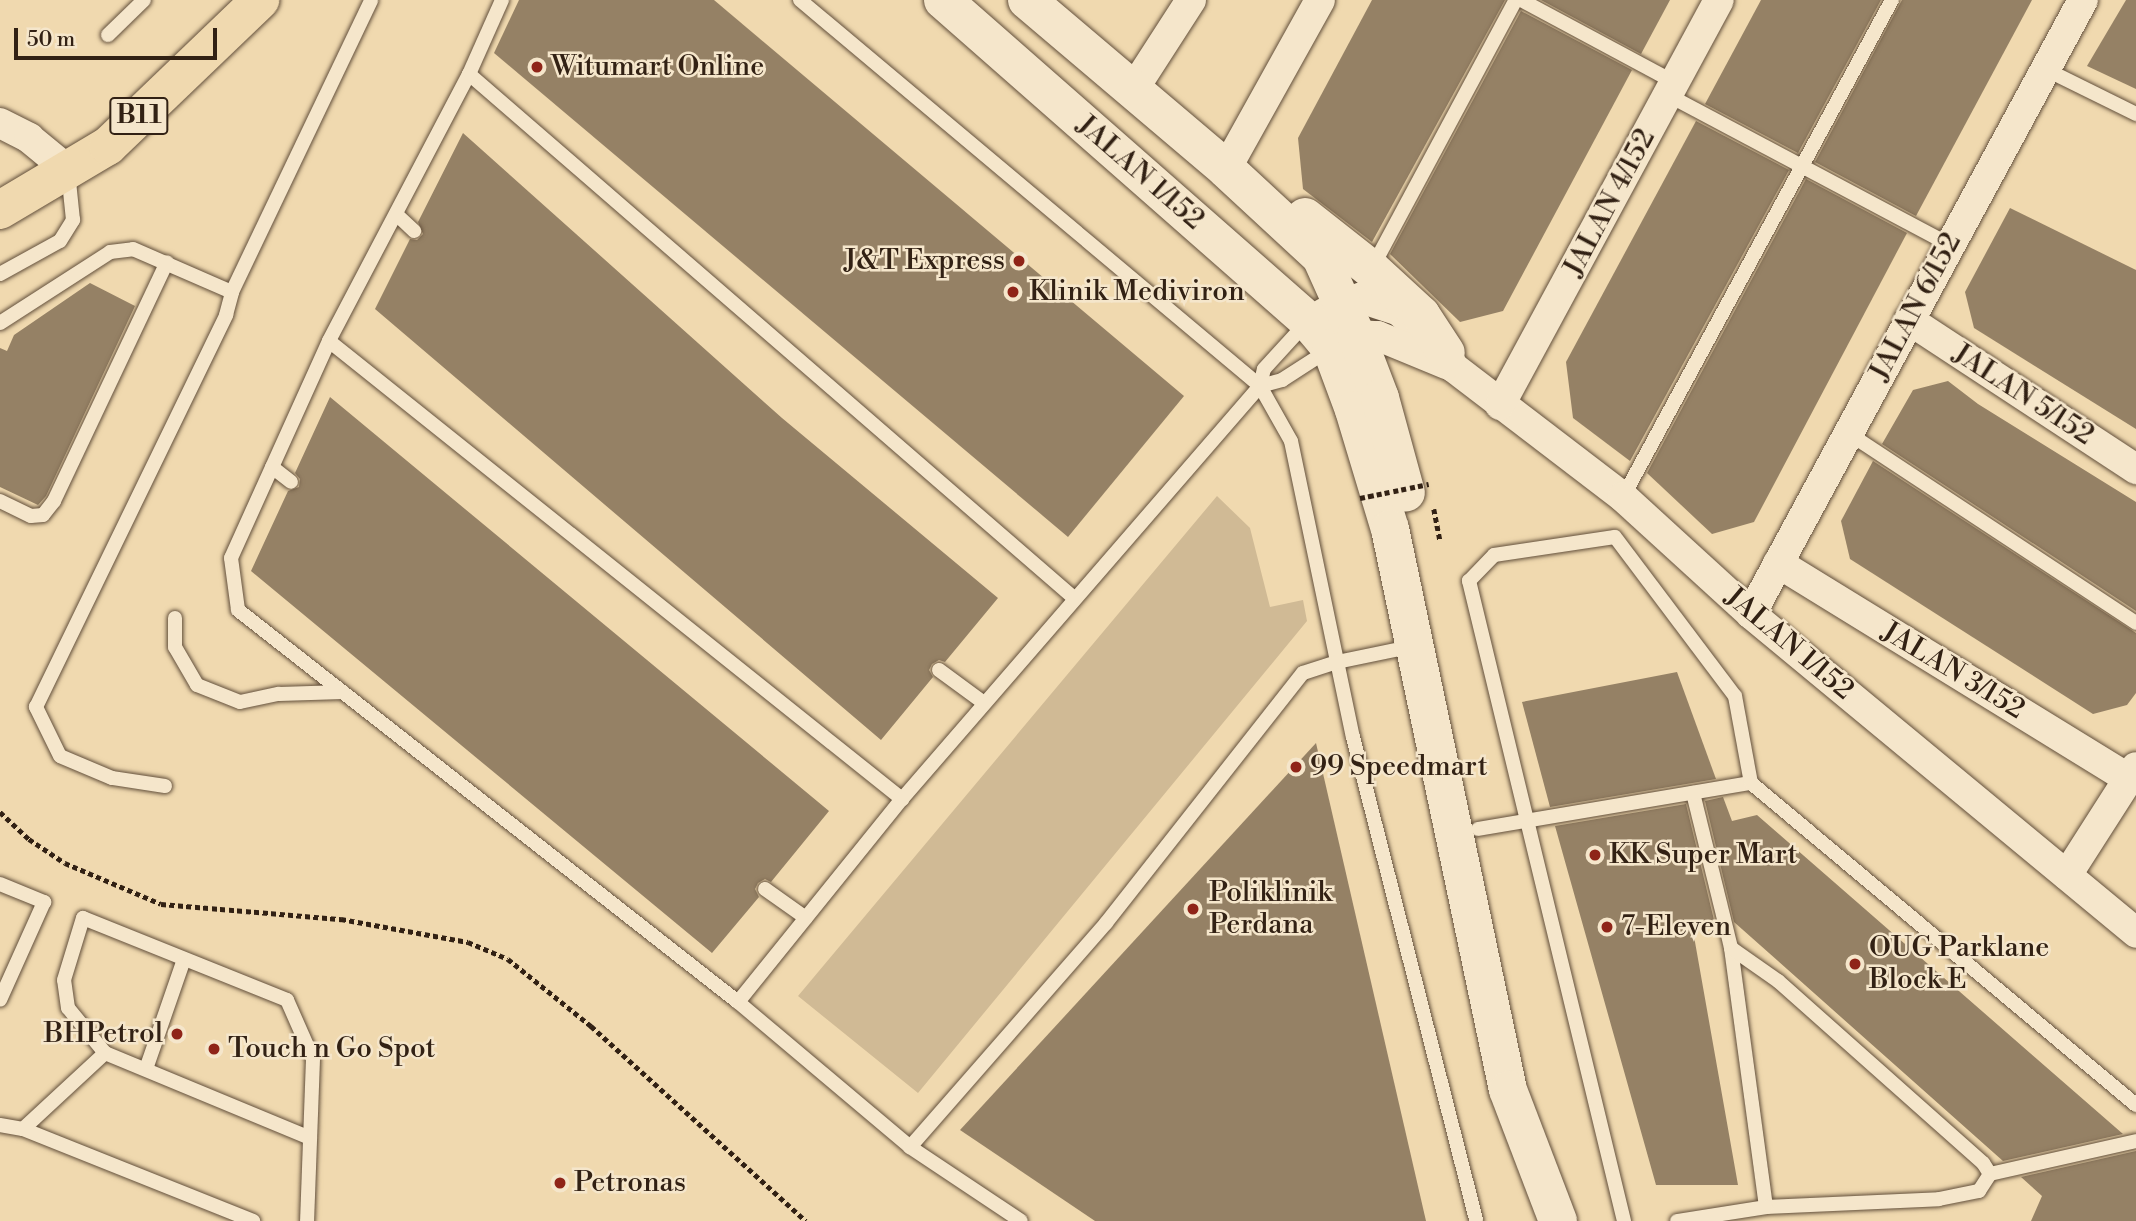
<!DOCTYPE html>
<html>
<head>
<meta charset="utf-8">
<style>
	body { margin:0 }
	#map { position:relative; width:2136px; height:1221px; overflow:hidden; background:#f0d9af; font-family:"Libre Bodoni",serif }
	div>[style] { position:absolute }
	.green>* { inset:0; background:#d0ba95 }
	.building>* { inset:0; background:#958165 }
	.path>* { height:4.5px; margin-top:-2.25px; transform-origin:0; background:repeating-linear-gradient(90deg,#322114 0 5px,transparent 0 8.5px) }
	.roads { filter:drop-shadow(0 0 2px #624f3b) drop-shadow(0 0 2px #624f3b) }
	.lane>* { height:14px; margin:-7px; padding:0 7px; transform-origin:7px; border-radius:7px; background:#f5e6cb }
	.street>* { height:30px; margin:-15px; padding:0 15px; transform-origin:15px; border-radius:15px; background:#f5e6cb }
	.secondary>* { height:38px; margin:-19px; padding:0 19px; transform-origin:19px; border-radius:19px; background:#f5e6cb }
	.primary>* { height:38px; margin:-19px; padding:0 19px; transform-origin:19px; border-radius:19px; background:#f0d9af }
	.path-bridge>* { height:4.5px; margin-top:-2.25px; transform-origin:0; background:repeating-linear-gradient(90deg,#322114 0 5px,transparent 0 8.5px) }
	.dots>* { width:19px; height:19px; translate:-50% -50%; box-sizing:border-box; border:4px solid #f5e6cb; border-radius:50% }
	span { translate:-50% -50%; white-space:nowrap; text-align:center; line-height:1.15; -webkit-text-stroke:5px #f5e6cb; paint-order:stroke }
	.shield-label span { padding:2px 5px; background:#f5e6cb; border:2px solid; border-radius:5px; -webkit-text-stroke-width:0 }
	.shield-label { font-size:26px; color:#322114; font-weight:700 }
	.poi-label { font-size:28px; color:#322114 }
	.left { translate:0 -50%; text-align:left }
	.right { translate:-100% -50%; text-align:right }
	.street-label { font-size:28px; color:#322114 }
	.scale { position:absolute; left:14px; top:28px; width:203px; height:32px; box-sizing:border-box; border:4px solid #322114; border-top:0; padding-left:9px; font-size:21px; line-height:24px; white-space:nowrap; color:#322114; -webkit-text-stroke:5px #f5e6cb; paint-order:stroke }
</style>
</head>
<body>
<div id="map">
	<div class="green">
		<div style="clip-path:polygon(1217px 496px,1250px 528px,1270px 607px,1303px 600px,1307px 621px,918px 1093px,798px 996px)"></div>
	</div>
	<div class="building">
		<div style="clip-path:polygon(519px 0,714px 0,1184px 396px,1068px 537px,494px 53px)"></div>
		<div style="clip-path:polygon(1372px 0,1505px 0,1372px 242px,1303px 189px,1298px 138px)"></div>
		<div style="clip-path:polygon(1541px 0,1670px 0,1641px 54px)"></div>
		<div style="clip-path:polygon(1761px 0,1881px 0,1798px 153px,1705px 104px)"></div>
		<div style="clip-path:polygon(1902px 0,2032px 0,1916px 216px,1815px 162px)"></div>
		<div style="clip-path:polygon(2126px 0,2136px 0,2136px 89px,2087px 66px)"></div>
		<div style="clip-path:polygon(1521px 11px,1632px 70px,1503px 311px,1460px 322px,1390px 254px)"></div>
		<div style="clip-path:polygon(1696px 121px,1789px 170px,1630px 461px,1573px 418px,1566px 362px)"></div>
		<div style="clip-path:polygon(463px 133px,782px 418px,998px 598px,945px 662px,939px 660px,932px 664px,929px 670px,933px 677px,881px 740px,375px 309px,410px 239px,417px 240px,423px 234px,418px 222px)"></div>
		<div style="clip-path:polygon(1806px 179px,1907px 233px,1754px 522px,1712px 534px,1647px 473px)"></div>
		<div style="clip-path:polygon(2010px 208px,2136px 270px,2136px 429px,1974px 328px,1965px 292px)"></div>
		<div style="clip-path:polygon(90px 283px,135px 306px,46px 496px,38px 505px,0 487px,0 348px,7px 351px,14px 335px)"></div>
		<div style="clip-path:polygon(1948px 381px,1978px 404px,2136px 502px,2136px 611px,1882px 444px,1913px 390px)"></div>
		<div style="clip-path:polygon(330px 397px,829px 811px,771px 882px,765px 879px,758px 883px,755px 889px,759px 897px,712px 953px,251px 571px,288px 491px,299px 487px,300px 479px,295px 473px)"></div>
		<div style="clip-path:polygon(1873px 461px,2136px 633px,2136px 693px,2127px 705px,2093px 714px,1850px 559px,1841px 521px)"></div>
		<div style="clip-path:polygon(1677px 672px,1716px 779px,1550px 807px,1522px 702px)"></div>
		<div style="clip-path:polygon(1316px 743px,1426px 1221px,1095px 1221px,960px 1130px)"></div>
		<div style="clip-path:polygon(1723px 797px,1732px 821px,1757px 815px,2123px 1134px,2003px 1161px,1734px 922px,1705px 801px)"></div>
		<div style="clip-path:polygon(1686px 804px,1714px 920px,1692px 925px,1738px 1185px,1656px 1185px,1555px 826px)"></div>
		<div style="clip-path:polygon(2136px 1151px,2136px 1221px,2031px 1221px,2042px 1196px,2021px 1177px)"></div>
	</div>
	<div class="path">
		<div style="left:1434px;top:509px;width:31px;rotate:79deg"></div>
		<div style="left:0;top:812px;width:40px;rotate:43deg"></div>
		<div style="left:29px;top:839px;width:43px;rotate:33.7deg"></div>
		<div style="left:65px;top:863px;width:104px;rotate:23.1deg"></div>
		<div style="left:161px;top:904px;width:181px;rotate:4.8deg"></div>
		<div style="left:341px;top:919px;width:129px;rotate:10.3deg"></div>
		<div style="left:468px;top:942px;width:43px;rotate:23deg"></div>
		<div style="left:508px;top:959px;width:107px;rotate:38.9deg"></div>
		<div style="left:591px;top:1026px;width:290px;rotate:42.2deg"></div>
	</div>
	<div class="roads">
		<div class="lane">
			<div style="left:502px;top:0;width:81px;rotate:114deg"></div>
			<div style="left:469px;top:74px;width:301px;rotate:117.7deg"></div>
			<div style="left:329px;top:341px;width:238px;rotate:114.3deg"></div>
			<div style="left:231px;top:558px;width:52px;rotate:82.3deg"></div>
			<div style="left:238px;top:610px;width:635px;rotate:38.1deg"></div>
			<div style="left:738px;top:1002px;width:225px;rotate:40.1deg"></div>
			<div style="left:910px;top:1147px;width:133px;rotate:33.7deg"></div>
			<div style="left:800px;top:0;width:600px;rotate:40deg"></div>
			<div style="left:1260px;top:386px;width:63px;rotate:60.6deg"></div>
			<div style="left:1291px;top:441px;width:302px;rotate:78.2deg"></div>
			<div style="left:1353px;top:737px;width:499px;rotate:75.7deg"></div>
			<div style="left:1521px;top:0;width:174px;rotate:28.2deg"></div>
			<div style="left:108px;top:35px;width:50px;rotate:-44.2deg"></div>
			<div style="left:2045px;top:69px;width:102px;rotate:26.3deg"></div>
			<div style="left:469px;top:74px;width:800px;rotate:40.9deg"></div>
			<div style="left:1668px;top:95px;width:319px;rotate:28deg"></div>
			<div style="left:396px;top:214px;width:25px;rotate:43deg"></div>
			<div style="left:1372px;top:268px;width:304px;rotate:-61.8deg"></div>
			<div style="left:0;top:274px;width:68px;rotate:-28.8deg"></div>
			<div style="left:60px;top:241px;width:25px;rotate:-58deg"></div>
			<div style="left:73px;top:220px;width:48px;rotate:-95.9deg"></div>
			<div style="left:0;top:323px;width:131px;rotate:-32.8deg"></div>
			<div style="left:110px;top:252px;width:23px;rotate:-7deg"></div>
			<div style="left:133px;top:249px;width:108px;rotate:23.5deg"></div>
			<div style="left:329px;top:341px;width:734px;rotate:38.64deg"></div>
			<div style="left:1260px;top:386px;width:23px;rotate:-15deg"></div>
			<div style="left:1282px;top:380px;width:57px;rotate:-32.9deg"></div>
			<div style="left:1848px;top:433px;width:345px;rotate:33.4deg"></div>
			<div style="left:272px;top:467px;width:24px;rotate:38deg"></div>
			<div style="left:1623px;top:497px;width:565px;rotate:-61.58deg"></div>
			<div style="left:0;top:501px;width:34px;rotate:26deg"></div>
			<div style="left:31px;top:516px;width:12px;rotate:-5deg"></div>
			<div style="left:43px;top:515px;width:18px;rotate:-52deg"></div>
			<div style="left:54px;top:501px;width:264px;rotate:-64.7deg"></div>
			<div style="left:175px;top:618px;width:29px;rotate:90deg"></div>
			<div style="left:175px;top:647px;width:44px;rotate:59.9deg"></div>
			<div style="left:197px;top:685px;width:46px;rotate:21.6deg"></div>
			<div style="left:240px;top:702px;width:40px;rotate:-12deg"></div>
			<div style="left:279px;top:694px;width:64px;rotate:-1.8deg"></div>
			<div style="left:939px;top:670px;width:56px;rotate:36.3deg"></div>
			<div style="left:165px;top:786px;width:54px;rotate:-171.4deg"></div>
			<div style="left:112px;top:778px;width:56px;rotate:-157.1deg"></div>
			<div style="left:60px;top:756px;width:55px;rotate:-116.1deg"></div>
			<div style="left:36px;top:707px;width:436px;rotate:-64.1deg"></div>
			<div style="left:226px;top:315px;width:24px;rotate:-75deg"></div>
			<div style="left:232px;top:292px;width:323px;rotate:-64.5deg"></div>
			<div style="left:1693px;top:793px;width:160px;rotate:76.2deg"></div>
			<div style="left:1731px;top:948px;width:261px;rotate:82.3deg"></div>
			<div style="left:1766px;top:1207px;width:173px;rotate:-2.6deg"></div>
			<div style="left:1939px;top:1199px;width:41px;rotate:-11.3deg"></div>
			<div style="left:1979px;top:1191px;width:20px;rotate:-57deg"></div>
			<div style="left:1990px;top:1174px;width:13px;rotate:-122deg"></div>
			<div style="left:1983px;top:1163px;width:274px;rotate:-138.4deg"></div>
			<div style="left:1778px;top:981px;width:57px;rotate:-144.9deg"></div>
			<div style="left:1478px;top:829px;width:277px;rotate:-9.6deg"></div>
			<div style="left:0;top:884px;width:48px;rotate:22.2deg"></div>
			<div style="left:44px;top:902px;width:107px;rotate:114.2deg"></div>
			<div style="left:765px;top:889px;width:50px;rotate:35.3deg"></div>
			<div style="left:738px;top:1002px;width:261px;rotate:-51.1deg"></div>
			<div style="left:902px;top:799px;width:547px;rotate:-49.08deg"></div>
			<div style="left:1260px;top:386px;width:17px;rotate:-77deg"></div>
			<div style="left:1264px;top:369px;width:62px;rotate:-47.6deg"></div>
			<div style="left:105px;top:1053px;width:58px;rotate:-129.4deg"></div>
			<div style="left:68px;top:1008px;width:28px;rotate:-98deg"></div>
			<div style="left:64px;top:980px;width:65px;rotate:-73deg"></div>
			<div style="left:83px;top:918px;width:220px;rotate:21.9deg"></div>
			<div style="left:287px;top:1000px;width:64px;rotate:66.2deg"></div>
			<div style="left:313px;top:1059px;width:162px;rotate:92.1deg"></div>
			<div style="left:146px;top:1069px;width:116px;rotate:-70.9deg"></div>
			<div style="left:0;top:1125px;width:23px;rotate:10deg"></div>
			<div style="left:23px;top:1129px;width:248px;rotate:21.8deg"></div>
			<div style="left:23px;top:1129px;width:112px;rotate:-42.8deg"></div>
			<div style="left:105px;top:1053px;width:222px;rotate:22.5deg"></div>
			<div style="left:910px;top:1147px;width:298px;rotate:-48.8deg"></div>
			<div style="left:1106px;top:923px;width:318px;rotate:-51.8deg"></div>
			<div style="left:1303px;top:673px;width:36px;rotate:-18deg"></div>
			<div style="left:1337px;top:662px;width:79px;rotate:-11.7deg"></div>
			<div style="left:1990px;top:1174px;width:150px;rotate:-12.7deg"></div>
			<div style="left:1624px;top:1221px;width:659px;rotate:-103.61deg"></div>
			<div style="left:1469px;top:581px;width:36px;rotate:-46deg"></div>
			<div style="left:1494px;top:555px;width:122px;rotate:-8.5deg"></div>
			<div style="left:1615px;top:537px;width:199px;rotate:53deg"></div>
			<div style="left:1735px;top:696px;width:88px;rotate:79.6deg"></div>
			<div style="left:1751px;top:783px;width:502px;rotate:39.91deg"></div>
			<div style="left:1677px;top:1221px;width:90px;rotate:-8.9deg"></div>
		</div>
		<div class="street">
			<div style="left:1133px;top:90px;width:107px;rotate:-57.2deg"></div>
			<div style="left:0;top:123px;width:33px;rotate:27deg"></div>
			<div style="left:29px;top:138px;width:50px;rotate:39.4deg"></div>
			<div style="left:1226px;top:169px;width:193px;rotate:-60.9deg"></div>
			<div style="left:1324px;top:313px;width:39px;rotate:-23deg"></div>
			<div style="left:1360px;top:298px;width:40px;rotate:18deg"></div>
			<div style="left:1398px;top:310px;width:64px;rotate:41.9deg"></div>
			<div style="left:1446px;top:353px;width:16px;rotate:63deg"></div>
			<div style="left:1453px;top:367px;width:214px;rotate:37.4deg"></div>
			<div style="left:1623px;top:497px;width:173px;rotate:42.4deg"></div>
			<div style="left:1751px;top:614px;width:500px;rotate:39.6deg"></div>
			<div style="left:1909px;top:320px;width:272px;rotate:33.3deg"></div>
			<div style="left:1356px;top:335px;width:22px;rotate:3deg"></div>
			<div style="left:1378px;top:336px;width:74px;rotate:22.4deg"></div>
			<div style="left:1500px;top:405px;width:460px;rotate:-61.6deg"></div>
			<div style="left:1778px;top:563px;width:412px;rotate:31.6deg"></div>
			<div style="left:1751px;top:614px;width:698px;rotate:-61.6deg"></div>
			<div style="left:2067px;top:875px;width:128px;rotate:-57.4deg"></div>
		</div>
		<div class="secondary">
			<div style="left:943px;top:0;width:486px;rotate:41.3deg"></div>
			<div style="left:1308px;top:321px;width:35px;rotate:50deg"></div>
			<div style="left:1331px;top:348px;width:66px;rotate:69.6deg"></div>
			<div style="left:1354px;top:410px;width:124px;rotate:73.2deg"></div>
			<div style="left:1390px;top:529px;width:573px;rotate:78.12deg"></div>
			<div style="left:1508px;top:1090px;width:140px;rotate:69.1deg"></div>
			<div style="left:1027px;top:0;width:261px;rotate:40.3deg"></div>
			<div style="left:1226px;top:169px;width:129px;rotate:42.8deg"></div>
			<div style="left:1321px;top:257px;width:85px;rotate:65.8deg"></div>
			<div style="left:1356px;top:335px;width:67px;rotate:69.1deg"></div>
			<div style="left:1380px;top:398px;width:98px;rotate:74.7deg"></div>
			<div style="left:1305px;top:217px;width:84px;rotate:38.2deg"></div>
			<div style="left:1371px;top:269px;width:68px;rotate:42.6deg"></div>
			<div style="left:1421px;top:315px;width:45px;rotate:56.7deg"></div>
		</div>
		<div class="primary">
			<div style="left:0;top:210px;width:126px;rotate:-30.7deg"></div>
			<div style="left:108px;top:146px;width:211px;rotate:-43.8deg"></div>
		</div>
	</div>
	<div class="path-bridge">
		<div style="left:1360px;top:498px;width:70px;rotate:-11.5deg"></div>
	</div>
	<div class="dots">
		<div style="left:537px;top:67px;background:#8f2418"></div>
		<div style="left:1019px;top:261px;background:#8f2418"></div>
		<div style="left:1013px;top:292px;background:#8f2418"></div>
		<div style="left:1296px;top:767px;background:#8f2418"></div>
		<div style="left:1595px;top:855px;background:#8f2418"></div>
		<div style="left:1193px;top:909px;background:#8f2418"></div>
		<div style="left:1607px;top:927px;background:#8f2418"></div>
		<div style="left:1855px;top:964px;background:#8f2418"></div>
		<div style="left:177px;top:1034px;background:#8f2418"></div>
		<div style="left:214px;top:1049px;background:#8f2418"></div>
		<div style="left:560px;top:1183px;background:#8f2418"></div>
	</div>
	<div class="shield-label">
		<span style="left:139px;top:116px">B11</span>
	</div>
	<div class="poi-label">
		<span class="left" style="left:551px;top:67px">Witumart Online</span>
		<span class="right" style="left:1005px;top:261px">J&amp;T Express</span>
		<span class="left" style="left:1029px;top:292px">Klinik Mediviron</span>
		<span class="left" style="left:1310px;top:767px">99 Speedmart</span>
		<span class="left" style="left:1609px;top:855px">KK Super Mart</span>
		<span class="left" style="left:1209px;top:909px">Poliklinik<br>Perdana</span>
		<span class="left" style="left:1621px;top:927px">7-Eleven</span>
		<span class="left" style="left:1869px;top:964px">OUG Parklane<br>Block E</span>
		<span class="right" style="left:163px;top:1034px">BHPetrol</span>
		<span class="left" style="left:228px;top:1049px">Touch n Go Spot</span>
		<span class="left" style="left:574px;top:1183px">Petronas</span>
	</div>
	<div class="street-label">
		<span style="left:1140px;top:173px;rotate:41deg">JALAN 1/152</span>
		<span style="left:1610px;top:203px;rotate:-62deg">JALAN 4/152</span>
		<span style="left:1916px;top:307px;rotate:-62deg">JALAN 6/152</span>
		<span style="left:2023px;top:395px;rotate:33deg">JALAN 5/152</span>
		<span style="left:1789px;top:644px;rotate:40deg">JALAN 1/152</span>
		<span style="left:1953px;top:671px;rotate:31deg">JALAN 3/152</span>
	</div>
	<div class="scale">50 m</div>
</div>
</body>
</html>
